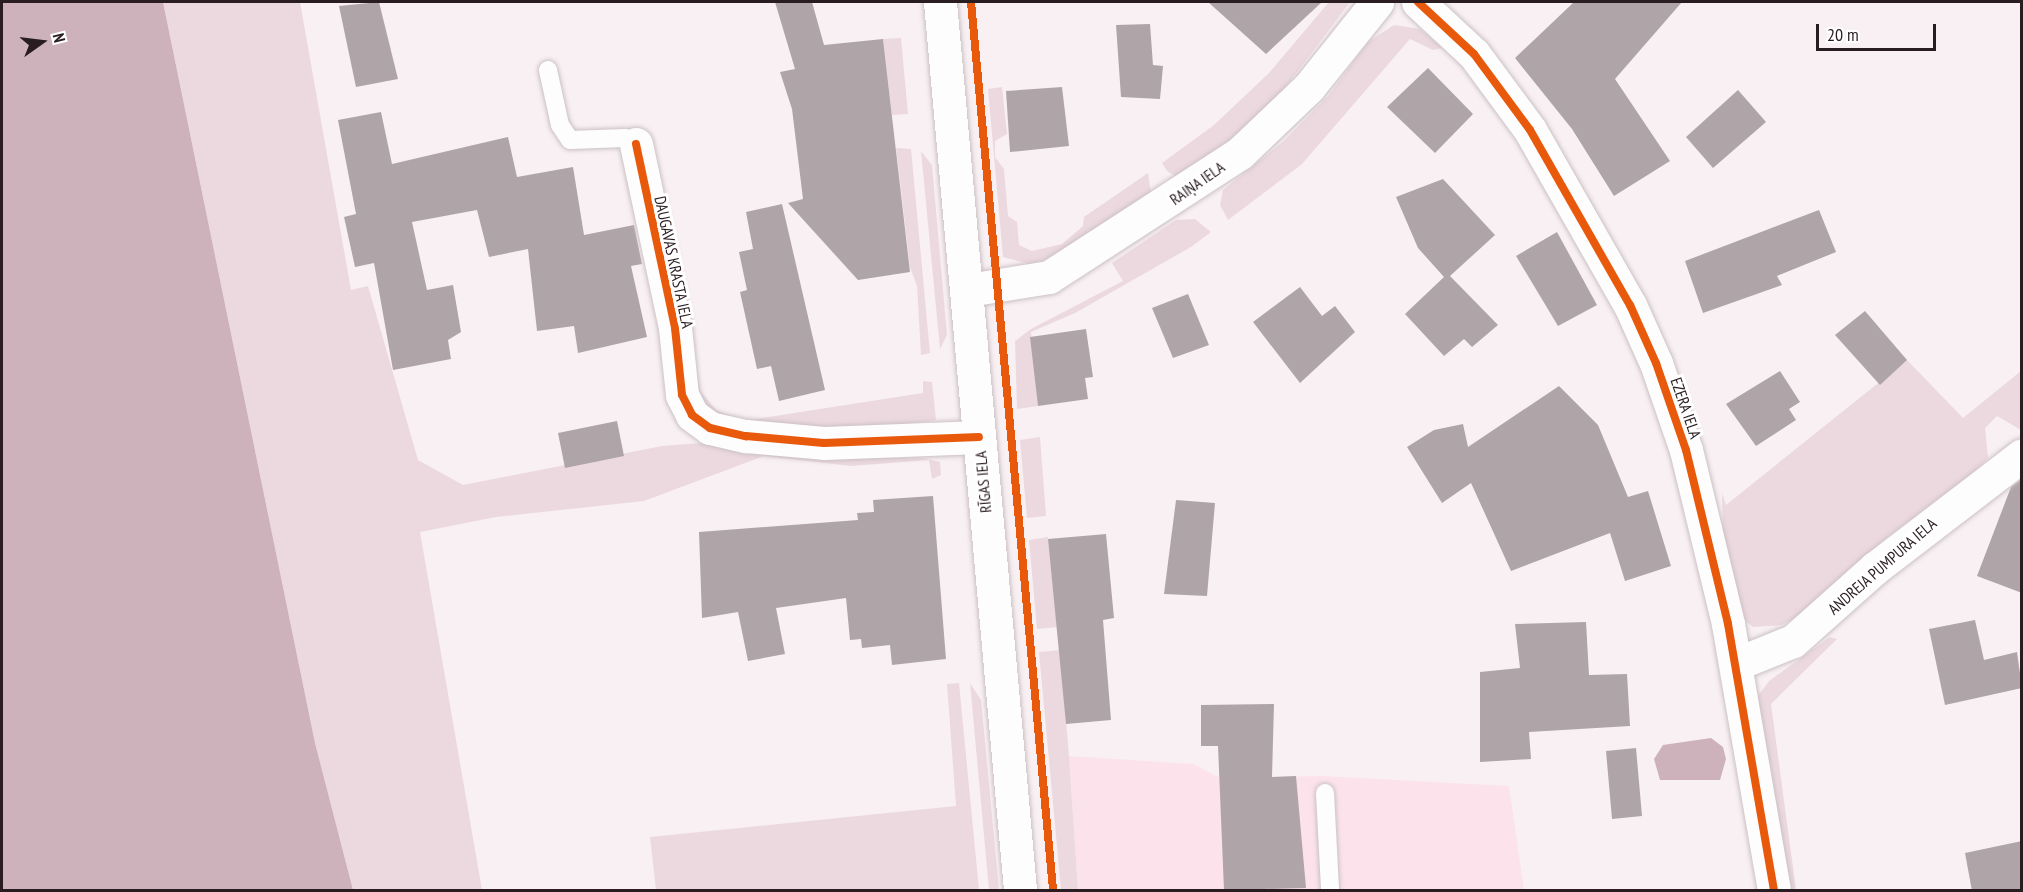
<!DOCTYPE html>
<html>
<head>
<meta charset="utf-8">
<style>
	body { margin:0 }
	#map { position:relative; width:2023px; height:892px; overflow:hidden; background:#f8f0f2; font-family:"PT Sans Narrow",sans-serif }
	div>[style] { position:absolute }
	.built>* { inset:0; background:#fce3eb }
	.green>* { inset:0; background:#ecd9df }
	.water>* { inset:0; background:#cdb2bb }
	.building>* { inset:0; background:#afa5a8 }
	.roads { filter:drop-shadow(0 0 2px #cbc1c4) drop-shadow(0 0 2px #cbc1c4) }
	.lane>* { height:18px; margin:-9px; padding:0 9px; transform-origin:9px; border-radius:9px; background:#fefdfd }
	.street>* { height:33px; margin:-16.5px; padding:0 16.5px; transform-origin:16.5px; border-radius:16.5px; background:#fefdfd }
	.secondary>* { height:33px; margin:-16.5px; padding:0 16.5px; transform-origin:16.5px; border-radius:16.5px; background:#fefdfd }
	.cycleway>* { height:8px; margin:-4px; padding:0 4px; transform-origin:4px; border-radius:4px; background:#e8590c }
	span { translate:-50% -50%; white-space:nowrap; text-align:center; line-height:1.15; -webkit-text-stroke:6px #fff; paint-order:stroke }
	.street-label { font-size:16px; color:#2a1d21 }
	.frame { position:absolute; inset:0; border:3px solid #2a1d21; pointer-events:none }
	.north { position:absolute; left:12px; top:12px; width:60px; height:60px; -webkit-text-stroke:4px #fff; paint-order:stroke; rotate:76deg; font-size:16px; font-weight:700; line-height:24px; text-align:center; color:#2a1d21 }
	.north::after { content:''; display:block; margin:auto; width:21px; height:27px; background:#2a1d21; clip-path:polygon(50% 0,100% 100%,50% 72%,0 100%) }
	.scale { position:absolute; left:1816px; top:24px; width:120px; height:27px; box-sizing:border-box; border:3px solid #2a1d21; border-top:0; padding-left:8px; font-size:18px; line-height:21px; white-space:nowrap; color:#2a1d21; -webkit-text-stroke:4px #fff; paint-order:stroke }
</style>
</head>
<body>
<div id="map">
	<div class="built">
		<div style="clip-path:polygon(1069px 756px,1193px 764px,1220px 778px,1322px 776px,1509px 786px,1524px 890px,1078px 890px)"></div>
	</div>
	<div class="green">
		<div style="clip-path:polygon(163px 2px,300px 2px,351px 290px,368px 286px,418px 460px,463px 485px,662px 446px,714px 442px,838px 457px,923px 458px,940px 462px,941px 475px,932px 479px,929px 460px,851px 466px,764px 456px,644px 501px,496px 517px,420px 532px,482px 890px,353px 890px,315px 743px)"></div>
		<div style="clip-path:polygon(1329px 2px,1350px 2px,1281px 93px,1224px 145px,1177px 177px,1167px 171px,1162px 163px,1214px 125px,1269px 73px)"></div>
		<div style="clip-path:polygon(1394px 25px,1420px 29px,1442px 48px,1433px 50px,1410px 39px,1302px 164px,1228px 220px,1220px 205px,1223px 190px,1284px 141px,1329px 95px,1368px 42px)"></div>
		<div style="clip-path:polygon(901px 38px,908px 114px,892px 115px,883px 39px)"></div>
		<div style="clip-path:polygon(1002px 87px,1007px 134px,995px 141px,995px 157px,1004px 169px,1008px 216px,1017px 222px,1019px 245px,1032px 251px,1062px 244px,1083px 226px,1084px 217px,1148px 173px,1151px 193px,1047px 259px,1029px 264px,1003px 257px,988px 89px)"></div>
		<div style="clip-path:polygon(896px 148px,911px 149px,930px 353px,921px 355px,917px 286px,910px 267px)"></div>
		<div style="clip-path:polygon(921px 151px,932px 165px,947px 335px,940px 349px)"></div>
		<div style="clip-path:polygon(652px 155px,701px 392px,716px 410px,743px 421px,923px 393px,923px 381px,932px 382px,936px 420px,852px 431px,739px 424px,701px 406px)"></div>
		<div style="clip-path:polygon(1195px 219px,1211px 232px,1191px 247px,1075px 313px,1031px 332px,1038px 406px,1017px 409px,1015px 341px,1031px 329px,1123px 281px,1112px 263px,1176px 220px)"></div>
		<div style="clip-path:polygon(1907px 360px,1963px 418px,2021px 371px,2021px 430px,1997px 416px,1985px 428px,1988px 458px,1974px 472px,1885px 539px,1803px 613px,1782px 625px,1753px 627px,1740px 617px,1723px 538px,1722px 493px,1726px 505px)"></div>
		<div style="clip-path:polygon(1040px 437px,1046px 516px,1027px 518px,1020px 440px)"></div>
		<div style="clip-path:polygon(1048px 537px,1057px 627px,1037px 629px,1029px 540px)"></div>
		<div style="clip-path:polygon(1830px 637px,1837px 639px,1771px 704px,1796px 890px,1784px 890px,1758px 696px,1769px 681px)"></div>
		<div style="clip-path:polygon(1060px 650px,1069px 756px,1078px 890px,1061px 890px,1039px 652px)"></div>
		<div style="clip-path:polygon(959px 683px,979px 890px,656px 890px,650px 837px,956px 806px,947px 684px)"></div>
		<div style="clip-path:polygon(970px 683px,981px 700px,999px 890px,989px 890px)"></div>
	</div>
	<div class="water">
		<div style="clip-path:polygon(2px 2px,163px 2px,315px 743px,353px 890px,2px 890px)"></div>
		<div style="clip-path:polygon(1711px 738px,1723px 747px,1726px 759px,1720px 780px,1660px 780px,1654px 759px,1663px 745px)"></div>
	</div>
	<div class="building">
		<div style="clip-path:polygon(379px 2px,398px 79px,356px 87px,339px 6px)"></div>
		<div style="clip-path:polygon(775px 2px,812px 2px,824px 45px,883px 39px,910px 272px,858px 280px,788px 203px,803px 199px,792px 109px,780px 72px,795px 69px)"></div>
		<div style="clip-path:polygon(1208px 2px,1322px 2px,1266px 54px)"></div>
		<div style="clip-path:polygon(1574px 2px,1682px 2px,1615px 79px,1670px 161px,1614px 196px,1572px 129px,1515px 58px)"></div>
		<div style="clip-path:polygon(1150px 24px,1153px 65px,1163px 66px,1160px 99px,1121px 97px,1116px 25px)"></div>
		<div style="clip-path:polygon(1428px 68px,1473px 114px,1435px 153px,1387px 107px)"></div>
		<div style="clip-path:polygon(1062px 87px,1069px 146px,1010px 152px,1006px 91px)"></div>
		<div style="clip-path:polygon(1738px 90px,1766px 122px,1713px 168px,1686px 137px)"></div>
		<div style="clip-path:polygon(381px 112px,392px 164px,508px 137px,517px 177px,573px 167px,584px 235px,634px 225px,642px 264px,631px 266px,647px 337px,578px 353px,574px 326px,537px 331px,528px 249px,489px 257px,477px 210px,412px 222px,427px 290px,453px 285px,461px 332px,448px 340px,451px 359px,393px 370px,374px 263px,355px 267px,344px 217px,356px 214px,338px 120px)"></div>
		<div style="clip-path:polygon(1443px 179px,1495px 235px,1450px 276px,1498px 325px,1472px 347px,1464px 339px,1444px 356px,1405px 314px,1444px 277px,1418px 248px,1396px 197px)"></div>
		<div style="clip-path:polygon(782px 204px,825px 390px,779px 401px,771px 366px,757px 369px,740px 292px,747px 290px,739px 252px,753px 249px,746px 212px)"></div>
		<div style="clip-path:polygon(1819px 210px,1836px 252px,1777px 276px,1782px 285px,1703px 313px,1685px 261px)"></div>
		<div style="clip-path:polygon(1557px 232px,1597px 305px,1558px 326px,1516px 256px)"></div>
		<div style="clip-path:polygon(1300px 287px,1322px 316px,1335px 306px,1355px 332px,1300px 383px,1253px 322px)"></div>
		<div style="clip-path:polygon(1188px 294px,1209px 345px,1173px 358px,1152px 308px)"></div>
		<div style="clip-path:polygon(1865px 311px,1907px 360px,1880px 385px,1835px 335px)"></div>
		<div style="clip-path:polygon(1086px 329px,1093px 377px,1085px 378px,1088px 399px,1038px 406px,1030px 337px)"></div>
		<div style="clip-path:polygon(1780px 371px,1800px 402px,1789px 409px,1796px 420px,1756px 446px,1726px 404px)"></div>
		<div style="clip-path:polygon(1559px 386px,1598px 425px,1628px 497px,1648px 491px,1671px 566px,1625px 581px,1610px 533px,1511px 571px,1471px 483px,1442px 503px,1407px 447px,1434px 430px,1463px 424px,1468px 447px)"></div>
		<div style="clip-path:polygon(617px 421px,624px 456px,565px 468px,558px 433px)"></div>
		<div style="clip-path:polygon(2022px 479px,2022px 593px,1977px 576px,2011px 487px)"></div>
		<div style="clip-path:polygon(933px 496px,946px 659px,892px 665px,890px 645px,862px 648px,861px 639px,850px 640px,846px 598px,776px 608px,785px 654px,748px 661px,738px 612px,702px 618px,699px 532px,858px 520px,857px 513px,874px 512px,873px 500px)"></div>
		<div style="clip-path:polygon(1176px 500px,1215px 503px,1207px 596px,1164px 594px)"></div>
		<div style="clip-path:polygon(1106px 534px,1114px 618px,1103px 620px,1111px 720px,1066px 724px,1048px 539px)"></div>
		<div style="clip-path:polygon(1975px 620px,1984px 660px,2017px 652px,2022px 688px,1945px 705px,1929px 629px)"></div>
		<div style="clip-path:polygon(1586px 622px,1589px 675px,1627px 674px,1630px 726px,1529px 732px,1531px 759px,1480px 762px,1480px 672px,1520px 668px,1515px 624px)"></div>
		<div style="clip-path:polygon(1274px 704px,1272px 777px,1296px 776px,1306px 888px,1224px 890px,1218px 746px,1201px 746px,1201px 705px)"></div>
		<div style="clip-path:polygon(1636px 748px,1642px 816px,1612px 819px,1606px 751px)"></div>
		<div style="clip-path:polygon(2022px 841px,2022px 891px,1972px 891px,1965px 853px)"></div>
	</div>
	<div class="roads">
		<div class="lane">
			<div style="left:548px;top:70px;width:56px;rotate:77.7deg"></div>
			<div style="left:560px;top:125px;width:18px;rotate:56deg"></div>
			<div style="left:570px;top:140px;width:55px;rotate:-2.1deg"></div>
			<div style="left:625px;top:138px;width:13px;rotate:29deg"></div>
			<div style="left:1325px;top:793px;width:97px;rotate:87deg"></div>
		</div>
		<div class="street">
			<div style="left:1418px;top:2px;width:76px;rotate:42.9deg"></div>
			<div style="left:1474px;top:54px;width:94px;rotate:53.6deg"></div>
			<div style="left:1530px;top:130px;width:202px;rotate:60.3deg"></div>
			<div style="left:1630px;top:305px;width:64px;rotate:65.9deg"></div>
			<div style="left:1656px;top:363px;width:92px;rotate:71deg"></div>
			<div style="left:1686px;top:450px;width:179px;rotate:76.4deg"></div>
			<div style="left:1728px;top:624px;width:270px;rotate:80.2deg"></div>
			<div style="left:636px;top:144px;width:188px;rotate:78deg"></div>
			<div style="left:675px;top:328px;width:67px;rotate:84deg"></div>
			<div style="left:682px;top:395px;width:22px;rotate:63deg"></div>
			<div style="left:692px;top:415px;width:22px;rotate:36deg"></div>
			<div style="left:710px;top:428px;width:37px;rotate:13deg"></div>
			<div style="left:746px;top:436px;width:78px;rotate:5.1deg"></div>
			<div style="left:824px;top:443px;width:155px;rotate:-2.2deg"></div>
			<div style="left:1736px;top:664px;width:61px;rotate:-22deg"></div>
			<div style="left:1793px;top:641px;width:110px;rotate:-41.7deg"></div>
			<div style="left:1875px;top:568px;width:185px;rotate:-37.5deg"></div>
		</div>
		<div class="secondary">
			<div style="left:940px;top:2px;width:892px;rotate:84.85deg"></div>
			<div style="left:968px;top:290px;width:82px;rotate:-9.1deg"></div>
			<div style="left:1049px;top:277px;width:228px;rotate:-33deg"></div>
			<div style="left:1240px;top:153px;width:95px;rotate:-43.7deg"></div>
			<div style="left:1309px;top:87px;width:109px;rotate:-51.3deg"></div>
		</div>
	</div>
	<div class="cycleway">
		<div style="left:971px;top:2px;width:892px;rotate:84.72deg"></div>
		<div style="left:1418px;top:2px;width:76px;rotate:42.9deg"></div>
		<div style="left:1474px;top:54px;width:94px;rotate:53.6deg"></div>
		<div style="left:1530px;top:130px;width:202px;rotate:60.3deg"></div>
		<div style="left:1630px;top:305px;width:64px;rotate:65.9deg"></div>
		<div style="left:1656px;top:363px;width:92px;rotate:71deg"></div>
		<div style="left:1686px;top:450px;width:179px;rotate:76.4deg"></div>
		<div style="left:1728px;top:624px;width:270px;rotate:80.2deg"></div>
		<div style="left:636px;top:144px;width:188px;rotate:78deg"></div>
		<div style="left:675px;top:328px;width:67px;rotate:84deg"></div>
		<div style="left:682px;top:395px;width:22px;rotate:63deg"></div>
		<div style="left:692px;top:415px;width:22px;rotate:36deg"></div>
		<div style="left:710px;top:428px;width:37px;rotate:13deg"></div>
		<div style="left:746px;top:436px;width:78px;rotate:5.1deg"></div>
		<div style="left:824px;top:443px;width:155px;rotate:-2.2deg"></div>
	</div>
	<div class="street-label">
		<span style="left:1197px;top:183px;rotate:-35deg">RAIŅA IELA</span>
		<span style="left:674px;top:262px;rotate:78deg">DAUGAVAS KRASTA IELA</span>
		<span style="left:1686px;top:408px;rotate:71deg">EZERA IELA</span>
		<span style="left:983px;top:482px;rotate:-95deg">RĪGAS IELA</span>
		<span style="left:1882px;top:566px;rotate:-41deg">ANDREJA PUMPURA IELA</span>
	</div>
	<div class="frame"></div>
	<div class="north">N</div>
	<div class="scale">20 m</div>
</div>
</body>
</html>
